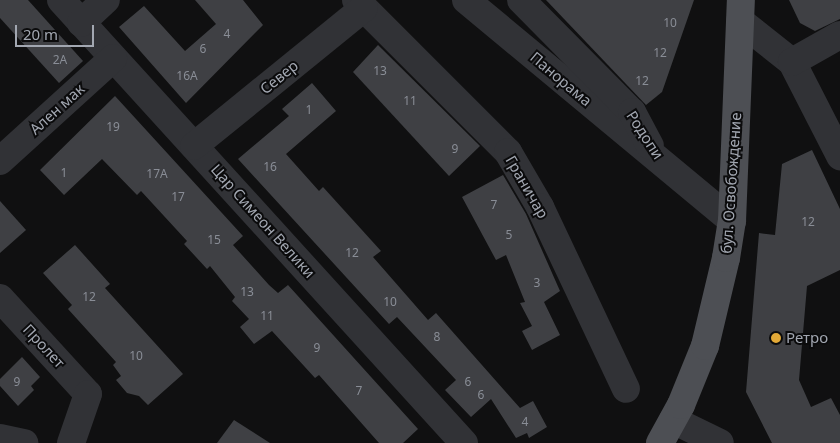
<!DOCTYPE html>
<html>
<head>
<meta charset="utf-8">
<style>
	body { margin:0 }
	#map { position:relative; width:840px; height:443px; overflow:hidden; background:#101011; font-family:"Noto Sans",sans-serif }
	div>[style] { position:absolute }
	.building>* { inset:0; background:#3f4044 }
	.minor>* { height:28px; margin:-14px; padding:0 14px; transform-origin:14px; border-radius:14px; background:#313236 }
	.major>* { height:28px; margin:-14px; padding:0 14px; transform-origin:14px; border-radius:14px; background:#4d4f54 }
	.dots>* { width:14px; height:14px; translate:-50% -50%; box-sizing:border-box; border:2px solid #0b0b0c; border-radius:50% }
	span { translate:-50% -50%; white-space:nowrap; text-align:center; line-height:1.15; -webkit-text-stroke:4px #0b0b0c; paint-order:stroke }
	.number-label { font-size:12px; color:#898d96 }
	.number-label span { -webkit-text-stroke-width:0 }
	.street-label { font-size:15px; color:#a2a7b1 }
	.poi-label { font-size:15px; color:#a2a7b1 }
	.left { translate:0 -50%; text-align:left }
	.scale { position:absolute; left:15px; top:25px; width:79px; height:22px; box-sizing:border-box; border:2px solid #a2a7b1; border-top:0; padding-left:6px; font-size:15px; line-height:18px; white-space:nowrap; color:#a2a7b1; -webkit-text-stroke:4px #0b0b0c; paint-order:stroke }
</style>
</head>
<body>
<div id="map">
	<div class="building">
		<div style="clip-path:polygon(0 0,28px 0,83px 61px,59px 83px,0 18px)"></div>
		<div style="clip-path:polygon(195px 0,243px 0,263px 25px,186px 103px,119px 27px,144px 6px,185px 51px,216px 24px)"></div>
		<div style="clip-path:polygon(546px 0,694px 0,662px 92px,646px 105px)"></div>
		<div style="clip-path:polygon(789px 0,840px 0,840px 19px,815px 31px,800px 23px)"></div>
		<div style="clip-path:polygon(378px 45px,480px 146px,449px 176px,353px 72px)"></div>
		<div style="clip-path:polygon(312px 83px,336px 111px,286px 154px,319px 191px,323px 187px,381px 251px,373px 257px,428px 320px,436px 313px,520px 408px,533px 401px,547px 427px,529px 438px,527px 433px,516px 438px,491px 399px,471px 417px,445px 390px,456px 380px,397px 317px,389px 324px,238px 159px,289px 116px,282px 109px)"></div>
		<div style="clip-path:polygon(115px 96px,243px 236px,233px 245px,269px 285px,278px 293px,288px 285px,418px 429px,403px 443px,379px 443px,319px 375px,315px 378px,272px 331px,254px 344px,240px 327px,249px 319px,232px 301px,235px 297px,210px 266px,207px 269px,184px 244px,187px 241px,141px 191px,137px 195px,102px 159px,64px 195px,40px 170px)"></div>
		<div style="clip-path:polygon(812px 150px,840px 209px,840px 270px,807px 286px,799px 380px,811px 407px,831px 398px,840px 415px,840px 443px,772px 443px,746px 392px,759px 233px,775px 235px,782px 164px)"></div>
		<div style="clip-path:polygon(503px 175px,526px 214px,560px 291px,544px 302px,560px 335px,532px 350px,522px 331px,532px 326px,520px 303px,525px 302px,506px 255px,496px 260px,462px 197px)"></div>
		<div style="clip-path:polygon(0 201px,26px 230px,0 253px)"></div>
		<div style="clip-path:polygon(75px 245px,110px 284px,105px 288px,183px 374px,148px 405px,139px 396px,127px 393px,116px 380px,121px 376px,113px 365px,116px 362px,68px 309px,72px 305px,43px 273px)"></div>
		<div style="clip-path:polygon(22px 357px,40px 377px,31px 386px,34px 390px,18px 406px,0 386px,0 379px)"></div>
		<div style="clip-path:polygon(234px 420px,270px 443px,217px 443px)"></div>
	</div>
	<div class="minor">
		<div style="left:61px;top:0;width:599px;rotate:47.71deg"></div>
		<div style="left:356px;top:0;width:215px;rotate:45deg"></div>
		<div style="left:508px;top:152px;width:64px;rotate:59.8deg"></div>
		<div style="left:540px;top:207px;width:201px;rotate:64.7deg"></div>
		<div style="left:466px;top:0;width:346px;rotate:39.7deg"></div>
		<div style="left:521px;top:0;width:158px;rotate:45.3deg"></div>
		<div style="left:632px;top:112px;width:38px;rotate:62deg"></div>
		<div style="left:740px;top:21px;width:66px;rotate:38.3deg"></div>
		<div style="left:792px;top:62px;width:106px;rotate:62.9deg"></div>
		<div style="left:81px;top:23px;width:34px;rotate:-43deg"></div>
		<div style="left:792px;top:62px;width:55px;rotate:-29.4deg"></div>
		<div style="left:194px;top:146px;width:219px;rotate:-39.1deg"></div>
		<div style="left:0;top:161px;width:153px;rotate:-42.3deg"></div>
		<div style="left:0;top:298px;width:130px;rotate:47.5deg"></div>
		<div style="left:88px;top:394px;width:52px;rotate:109.1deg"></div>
		<div style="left:673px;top:420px;width:52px;rotate:26.1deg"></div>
		<div style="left:0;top:438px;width:25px;rotate:12deg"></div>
	</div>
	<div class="major">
		<div style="left:660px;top:443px;width:43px;rotate:-61.1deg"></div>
		<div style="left:681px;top:405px;width:64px;rotate:-67.9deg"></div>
		<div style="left:705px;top:346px;width:90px;rotate:-76.6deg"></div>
		<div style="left:726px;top:258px;width:37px;rotate:-81deg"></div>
		<div style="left:732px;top:221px;width:221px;rotate:-87.7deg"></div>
	</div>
	<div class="dots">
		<div style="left:776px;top:338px;background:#e2a937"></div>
	</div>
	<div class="number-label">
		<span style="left:670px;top:23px">10</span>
		<span style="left:227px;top:34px">4</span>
		<span style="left:203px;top:49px">6</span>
		<span style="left:660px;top:53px">12</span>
		<span style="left:60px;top:60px">2А</span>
		<span style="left:380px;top:71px">13</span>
		<span style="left:187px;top:76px">16А</span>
		<span style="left:642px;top:81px">12</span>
		<span style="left:410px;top:101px">11</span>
		<span style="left:309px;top:110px">1</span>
		<span style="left:113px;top:127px">19</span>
		<span style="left:455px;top:149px">9</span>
		<span style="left:270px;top:167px">16</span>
		<span style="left:64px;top:173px">1</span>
		<span style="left:157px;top:174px">17А</span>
		<span style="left:178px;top:197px">17</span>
		<span style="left:494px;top:205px">7</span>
		<span style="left:808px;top:222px">12</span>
		<span style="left:509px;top:235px">5</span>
		<span style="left:214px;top:240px">15</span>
		<span style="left:352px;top:253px">12</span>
		<span style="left:537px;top:283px">3</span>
		<span style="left:247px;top:292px">13</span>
		<span style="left:89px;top:297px">12</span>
		<span style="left:390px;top:302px">10</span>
		<span style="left:267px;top:316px">11</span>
		<span style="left:437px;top:337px">8</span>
		<span style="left:317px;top:348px">9</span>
		<span style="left:136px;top:356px">10</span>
		<span style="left:17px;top:382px">9</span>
		<span style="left:468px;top:382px">6</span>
		<span style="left:359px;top:391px">7</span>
		<span style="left:481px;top:395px">6</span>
		<span style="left:525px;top:422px">4</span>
	</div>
	<div class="street-label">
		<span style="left:279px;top:77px;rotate:-39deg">Север</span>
		<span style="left:561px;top:79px;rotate:40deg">Панорама</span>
		<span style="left:57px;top:109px;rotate:-42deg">Ален мак</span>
		<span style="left:645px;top:135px;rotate:57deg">Родопи</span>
		<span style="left:731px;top:183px;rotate:-86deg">бул. Освобождение</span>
		<span style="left:527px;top:187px;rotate:60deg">Граничар</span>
		<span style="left:263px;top:221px;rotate:48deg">Цар Симеон Велики</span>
		<span style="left:44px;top:346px;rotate:47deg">Пролет</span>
	</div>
	<div class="poi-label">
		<span class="left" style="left:786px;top:338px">Ретро</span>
	</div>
	<div class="scale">20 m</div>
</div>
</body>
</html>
